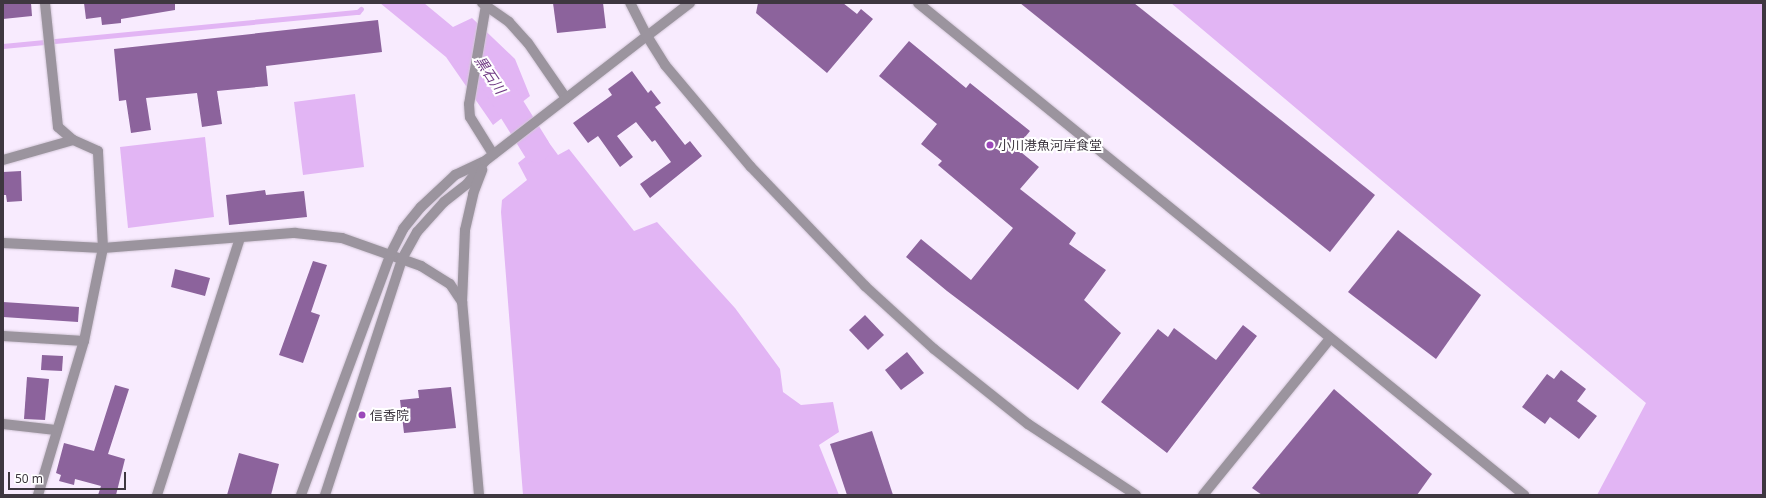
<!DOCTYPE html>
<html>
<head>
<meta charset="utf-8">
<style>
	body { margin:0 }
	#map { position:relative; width:1766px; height:498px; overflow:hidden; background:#f8ebfe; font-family:"Noto Sans","Noto Sans JP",sans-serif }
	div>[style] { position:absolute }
	.water>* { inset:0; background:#e2b5f4 }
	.stream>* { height:4.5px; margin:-2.25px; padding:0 2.25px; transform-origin:2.25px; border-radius:2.25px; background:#e2b5f4 }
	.river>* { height:28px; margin:-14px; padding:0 14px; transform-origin:14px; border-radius:14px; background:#e2b5f4 }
	.building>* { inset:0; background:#8c639c }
	.roads { filter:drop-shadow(0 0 1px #d3c7d8) drop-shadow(0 0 1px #d3c7d8) }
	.minor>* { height:10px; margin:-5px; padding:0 5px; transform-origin:5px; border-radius:5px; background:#9b949e }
	.dots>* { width:11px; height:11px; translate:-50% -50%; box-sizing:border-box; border:2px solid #fff; border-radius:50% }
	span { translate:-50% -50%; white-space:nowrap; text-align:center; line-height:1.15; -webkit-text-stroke:4px #fff; paint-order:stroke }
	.poi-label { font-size:13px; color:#3e3740 }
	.left { translate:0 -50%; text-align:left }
	.water-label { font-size:14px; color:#703a84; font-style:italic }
	.frame { position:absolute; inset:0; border:4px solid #3e3740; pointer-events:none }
	.scale { position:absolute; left:8px; top:472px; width:118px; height:18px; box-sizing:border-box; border:2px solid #3e3740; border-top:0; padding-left:5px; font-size:12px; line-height:14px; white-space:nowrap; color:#3e3740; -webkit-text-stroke:3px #fff; paint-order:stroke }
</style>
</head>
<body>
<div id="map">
	<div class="water">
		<div style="clip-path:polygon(380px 3px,424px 3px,453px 27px,472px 18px,515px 59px,530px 96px,493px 125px,446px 57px)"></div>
		<div style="clip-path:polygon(1171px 3px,1763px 3px,1763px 495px,1597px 495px,1646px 403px)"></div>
		<div style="clip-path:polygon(355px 94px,364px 167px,303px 175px,294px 102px)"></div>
		<div style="clip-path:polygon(205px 137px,214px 217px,128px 228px,120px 147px)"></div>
		<div style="clip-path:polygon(547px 140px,558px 155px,569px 149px,634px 231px,657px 222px,735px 308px,780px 369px,783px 392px,801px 405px,833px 402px,839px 432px,819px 445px,839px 495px,523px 495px,501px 212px,502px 200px,527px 180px,518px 163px)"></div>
	</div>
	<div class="stream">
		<div style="left:3px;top:46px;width:357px;rotate:-5.5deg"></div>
		<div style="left:358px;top:12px;width:4px;rotate:-45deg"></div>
	</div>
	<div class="river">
		<div style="left:492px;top:77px;width:84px;rotate:58.2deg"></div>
	</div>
	<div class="building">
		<div style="clip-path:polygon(3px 3px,31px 3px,32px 16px,3px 19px)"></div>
		<div style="clip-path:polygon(84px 3px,175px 3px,175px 10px,121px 19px,121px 23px,102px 25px,101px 17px,86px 19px)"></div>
		<div style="clip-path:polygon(553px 3px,603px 3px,606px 28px,557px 33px)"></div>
		<div style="clip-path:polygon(758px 3px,843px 3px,857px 14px,861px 9px,873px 19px,827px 73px,756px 13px)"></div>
		<div style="clip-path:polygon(1020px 3px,1134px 3px,1375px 195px,1330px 252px)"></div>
		<div style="clip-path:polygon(378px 20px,382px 52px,266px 66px,268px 86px,217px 91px,222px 124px,202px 127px,197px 93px,146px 98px,151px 130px,131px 133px,126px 100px,119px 101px,114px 49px)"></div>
		<div style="clip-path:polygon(909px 41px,966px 88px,970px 83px,1030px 131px,1016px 148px,1039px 167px,1020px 189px,1076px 233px,1069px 244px,1106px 270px,1084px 300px,1121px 333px,1078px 390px,947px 291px,906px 257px,921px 239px,971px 280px,1013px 228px,938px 165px,942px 161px,921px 144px,937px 124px,879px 76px)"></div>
		<div style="clip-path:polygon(632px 71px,648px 93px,651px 90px,661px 103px,655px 107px,685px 145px,690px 141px,702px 156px,650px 198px,640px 184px,671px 162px,655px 140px,652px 142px,636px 122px,617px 136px,633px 157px,620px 167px,598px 136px,588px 143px,573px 123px,612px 95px,608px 89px)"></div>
		<div style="clip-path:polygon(21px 171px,22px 201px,7px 202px,6px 195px,3px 195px,3px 172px)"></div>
		<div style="clip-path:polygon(265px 190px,266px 195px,304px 191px,307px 217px,229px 225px,226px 195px)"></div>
		<div style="clip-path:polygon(1398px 230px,1481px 295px,1436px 359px,1348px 292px)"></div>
		<div style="clip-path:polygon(313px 261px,327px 265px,311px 312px,320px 315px,303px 363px,279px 355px)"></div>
		<div style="clip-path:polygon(175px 269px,210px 278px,205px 296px,171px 287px)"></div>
		<div style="clip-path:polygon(3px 302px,79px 307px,78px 322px,3px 317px)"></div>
		<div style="clip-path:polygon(865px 315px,884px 335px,868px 350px,849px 330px)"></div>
		<div style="clip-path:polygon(1243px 325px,1257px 336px,1167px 453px,1101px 402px,1158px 329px,1168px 337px,1174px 328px,1216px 360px)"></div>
		<div style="clip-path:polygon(907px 352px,924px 373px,901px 390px,885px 370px)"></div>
		<div style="clip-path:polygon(42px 355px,63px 356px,62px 371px,41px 370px)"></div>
		<div style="clip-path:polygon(1561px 370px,1586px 389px,1577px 401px,1597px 416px,1579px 439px,1550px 417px,1545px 424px,1522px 407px,1547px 374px,1554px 379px)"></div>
		<div style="clip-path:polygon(27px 377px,49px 379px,45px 420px,24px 419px)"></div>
		<div style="clip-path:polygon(115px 385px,129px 389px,108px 454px,125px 459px,116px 495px,98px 495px,101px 486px,75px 479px,74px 485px,59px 481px,61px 475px,56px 473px,64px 443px,94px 451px)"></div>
		<div style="clip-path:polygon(451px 387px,456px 428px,404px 433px,400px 400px,419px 398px,418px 390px)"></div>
		<div style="clip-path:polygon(1334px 389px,1432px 474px,1417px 495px,1262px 495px,1252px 488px)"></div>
		<div style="clip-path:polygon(872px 431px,893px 495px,847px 495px,830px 444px)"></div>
		<div style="clip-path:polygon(239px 453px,279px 464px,271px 495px,227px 495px)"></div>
	</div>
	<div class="roads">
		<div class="minor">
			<div style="left:482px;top:3px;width:33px;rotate:35deg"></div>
			<div style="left:509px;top:22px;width:28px;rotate:48deg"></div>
			<div style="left:528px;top:43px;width:67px;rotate:55.4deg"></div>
			<div style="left:690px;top:3px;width:54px;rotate:142.5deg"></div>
			<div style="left:647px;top:36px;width:34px;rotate:58deg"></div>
			<div style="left:665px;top:65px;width:133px;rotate:49.9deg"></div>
			<div style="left:751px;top:167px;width:165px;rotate:46.2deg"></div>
			<div style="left:865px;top:286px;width:93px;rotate:42.4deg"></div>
			<div style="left:934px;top:349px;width:120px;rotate:38.6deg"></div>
			<div style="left:1028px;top:424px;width:129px;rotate:33.3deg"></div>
			<div style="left:918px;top:3px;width:781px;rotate:39.07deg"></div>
			<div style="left:486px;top:5px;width:100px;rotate:99.7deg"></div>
			<div style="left:469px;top:104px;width:13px;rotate:86deg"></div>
			<div style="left:470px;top:117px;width:44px;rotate:58.1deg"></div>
			<div style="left:3px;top:160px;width:73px;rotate:-15.9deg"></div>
			<div style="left:3px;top:243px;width:100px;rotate:2.9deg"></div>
			<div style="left:103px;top:248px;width:193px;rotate:-4.5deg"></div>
			<div style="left:295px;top:233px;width:47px;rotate:6.1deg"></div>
			<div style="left:342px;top:238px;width:84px;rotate:19.5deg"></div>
			<div style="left:421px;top:266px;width:34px;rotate:32deg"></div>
			<div style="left:450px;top:284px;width:22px;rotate:56deg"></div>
			<div style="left:3px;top:336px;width:81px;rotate:3.5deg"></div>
			<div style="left:3px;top:424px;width:53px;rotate:6.5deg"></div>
			<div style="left:38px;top:495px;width:161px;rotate:-73.4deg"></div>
			<div style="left:84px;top:341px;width:95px;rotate:-78.5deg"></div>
			<div style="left:103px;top:248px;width:97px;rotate:-93deg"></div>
			<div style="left:98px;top:151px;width:27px;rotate:-156deg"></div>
			<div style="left:73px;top:140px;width:20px;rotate:-139deg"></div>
			<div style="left:58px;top:127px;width:125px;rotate:-96deg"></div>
			<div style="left:157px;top:495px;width:270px;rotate:-72.1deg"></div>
			<div style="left:301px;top:495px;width:258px;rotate:-69.6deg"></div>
			<div style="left:391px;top:253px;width:27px;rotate:-63deg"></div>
			<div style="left:403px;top:229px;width:28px;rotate:-51deg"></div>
			<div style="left:421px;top:207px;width:47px;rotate:-43.3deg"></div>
			<div style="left:455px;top:175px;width:31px;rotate:-25deg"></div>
			<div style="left:325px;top:495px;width:248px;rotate:-71.9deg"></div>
			<div style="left:402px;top:259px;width:31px;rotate:-61deg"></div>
			<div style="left:417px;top:232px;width:40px;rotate:-48deg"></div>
			<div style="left:444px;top:202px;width:29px;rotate:-38deg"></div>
			<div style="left:467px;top:184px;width:29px;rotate:-52deg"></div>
			<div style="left:485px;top:161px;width:205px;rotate:-37.7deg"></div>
			<div style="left:647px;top:36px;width:37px;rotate:-117deg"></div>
			<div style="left:479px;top:495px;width:194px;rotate:-95deg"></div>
			<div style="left:462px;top:302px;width:72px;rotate:-87.6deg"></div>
			<div style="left:465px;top:230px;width:37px;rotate:-77deg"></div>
			<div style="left:473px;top:194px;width:26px;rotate:-69deg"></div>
			<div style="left:1203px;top:495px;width:201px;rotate:-50.9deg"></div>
		</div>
	</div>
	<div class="dots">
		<div style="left:990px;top:145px;background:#9b49b9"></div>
		<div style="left:362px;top:415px;background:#9b49b9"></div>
	</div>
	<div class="poi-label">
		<span class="left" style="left:998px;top:145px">小川港魚河岸食堂</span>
		<span class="left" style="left:370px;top:415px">信香院</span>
	</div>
	<div class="water-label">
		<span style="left:490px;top:75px;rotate:56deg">黒石川</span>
	</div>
	<div class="frame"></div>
	<div class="scale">50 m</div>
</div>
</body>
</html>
